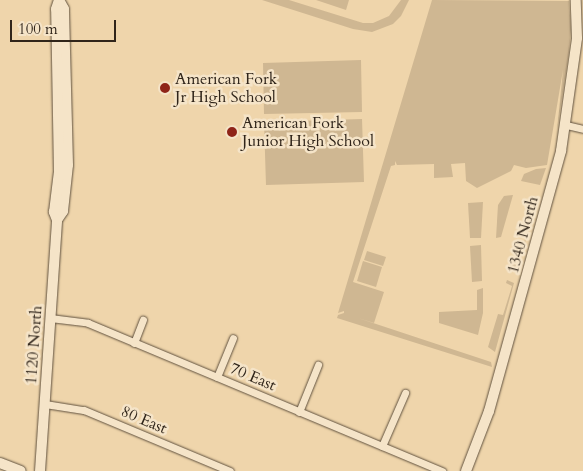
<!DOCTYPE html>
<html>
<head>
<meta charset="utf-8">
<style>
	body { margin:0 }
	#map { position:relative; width:583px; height:471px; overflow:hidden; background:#efd5ab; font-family:Cardo,serif }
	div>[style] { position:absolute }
	.green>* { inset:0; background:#cfb792 }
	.roads { filter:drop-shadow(0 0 1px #60513e) drop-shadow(0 0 1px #60513e) }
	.street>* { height:7px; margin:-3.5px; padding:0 3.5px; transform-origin:3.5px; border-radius:3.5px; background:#f5e4c8 }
	.secondary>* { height:10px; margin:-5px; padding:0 5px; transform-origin:5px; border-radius:5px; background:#f5e4c8 }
	.dots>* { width:14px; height:14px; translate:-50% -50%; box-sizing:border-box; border:2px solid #f5e4c8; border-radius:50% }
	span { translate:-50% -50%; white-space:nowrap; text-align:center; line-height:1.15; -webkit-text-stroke:5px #f5e4c8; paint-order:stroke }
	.poi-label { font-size:16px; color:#30251a }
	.left { translate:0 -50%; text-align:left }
	.street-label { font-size:16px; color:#30251a }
	.scale { position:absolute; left:10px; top:20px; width:106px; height:22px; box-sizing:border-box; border:2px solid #30251a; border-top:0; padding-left:6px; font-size:15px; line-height:18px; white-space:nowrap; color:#30251a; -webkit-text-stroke:4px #f5e4c8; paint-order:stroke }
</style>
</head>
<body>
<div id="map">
	<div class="green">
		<div style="clip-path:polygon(262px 0,289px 0,363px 23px,373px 23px,389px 16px,401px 0,409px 0,401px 16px,393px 24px,372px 32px,353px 29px)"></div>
		<div style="clip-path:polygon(316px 0,349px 0,346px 10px)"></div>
		<div style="clip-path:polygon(432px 0,569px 1px,571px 29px,569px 52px,557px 131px,563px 70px,547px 165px,526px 168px,514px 165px,511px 171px,477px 188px,466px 181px,465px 163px,451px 164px,453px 177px,434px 178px,434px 164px,397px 165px,395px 161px,395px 165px,391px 166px,353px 282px,384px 292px,374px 323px,358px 318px,491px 362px,492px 367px,337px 318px,338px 315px,344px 313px,344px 311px,338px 313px)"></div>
		<div style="clip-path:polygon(361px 60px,362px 112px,264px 114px,263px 63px)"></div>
		<div style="clip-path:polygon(362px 119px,364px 182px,266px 185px,264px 122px)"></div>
		<div style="clip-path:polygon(546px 168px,540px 185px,521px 181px,524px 174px,536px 169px)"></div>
		<div style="clip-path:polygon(513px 195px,501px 237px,496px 238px,498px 205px,504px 196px)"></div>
		<div style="clip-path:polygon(531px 196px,538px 197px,537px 199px,518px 269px,514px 270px,510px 268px,512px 264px,518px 265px,535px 202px,530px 200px)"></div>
		<div style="clip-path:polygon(483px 202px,481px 238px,470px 238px,468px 203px)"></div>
		<div style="clip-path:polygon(481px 245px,482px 281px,472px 282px,470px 246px)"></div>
		<div style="clip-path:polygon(367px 251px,386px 257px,383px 266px,364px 260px)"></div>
		<div style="clip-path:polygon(363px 261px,382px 267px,376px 287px,357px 281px)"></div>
		<div style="clip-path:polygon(507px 280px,514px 283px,495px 352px,488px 347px,498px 314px,503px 315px,512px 286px,506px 283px)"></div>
		<div style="clip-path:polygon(483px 288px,483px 313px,478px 335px,439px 323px,439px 312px,477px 310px,477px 290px)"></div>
	</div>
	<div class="roads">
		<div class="street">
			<div style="left:566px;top:125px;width:17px;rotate:13deg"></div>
			<div style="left:50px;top:318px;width:38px;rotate:7deg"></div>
			<div style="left:88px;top:323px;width:384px;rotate:22.7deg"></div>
			<div style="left:134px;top:343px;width:25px;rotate:-69deg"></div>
			<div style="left:217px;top:377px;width:42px;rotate:-67.7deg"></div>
			<div style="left:45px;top:404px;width:39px;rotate:9deg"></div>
			<div style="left:84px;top:410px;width:158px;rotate:22.7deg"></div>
			<div style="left:299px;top:412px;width:51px;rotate:-68deg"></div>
			<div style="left:382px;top:446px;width:58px;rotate:-66.5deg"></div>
		</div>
		<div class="secondary">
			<div style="left:57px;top:220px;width:11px;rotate:-56deg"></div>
			<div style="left:63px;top:211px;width:46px;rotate:-83.8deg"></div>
			<div style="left:68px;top:165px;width:156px;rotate:-91.5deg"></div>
			<div style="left:64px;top:9px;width:10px;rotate:-119deg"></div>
			<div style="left:0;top:463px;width:22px;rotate:21deg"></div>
			<div style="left:40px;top:471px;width:252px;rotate:-86.1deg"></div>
			<div style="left:57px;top:220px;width:9px;rotate:-111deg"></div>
			<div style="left:54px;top:212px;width:39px;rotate:-83deg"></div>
			<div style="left:59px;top:173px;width:164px;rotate:-91deg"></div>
			<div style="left:56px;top:9px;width:9px;rotate:-72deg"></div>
			<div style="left:466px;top:471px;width:64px;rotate:-69deg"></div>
			<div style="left:489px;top:411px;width:270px;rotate:-74.5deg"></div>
			<div style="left:561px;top:151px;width:114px;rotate:-81.9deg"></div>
			<div style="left:577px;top:38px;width:38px;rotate:-92deg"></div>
		</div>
	</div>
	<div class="dots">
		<div style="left:165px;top:88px;background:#8f2418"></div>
		<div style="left:232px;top:132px;background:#8f2418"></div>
	</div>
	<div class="poi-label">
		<span class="left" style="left:175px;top:88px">American Fork<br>Jr High School</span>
		<span class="left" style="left:242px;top:132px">American Fork<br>Junior High School</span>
	</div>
	<div class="street-label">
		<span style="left:523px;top:235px;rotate:-75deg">1340 North</span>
		<span style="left:34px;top:345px;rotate:-86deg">1120 North</span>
		<span style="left:253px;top:377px;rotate:23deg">70 East</span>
		<span style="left:144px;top:420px;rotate:23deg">80 East</span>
	</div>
	<div class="scale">100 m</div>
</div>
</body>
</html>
